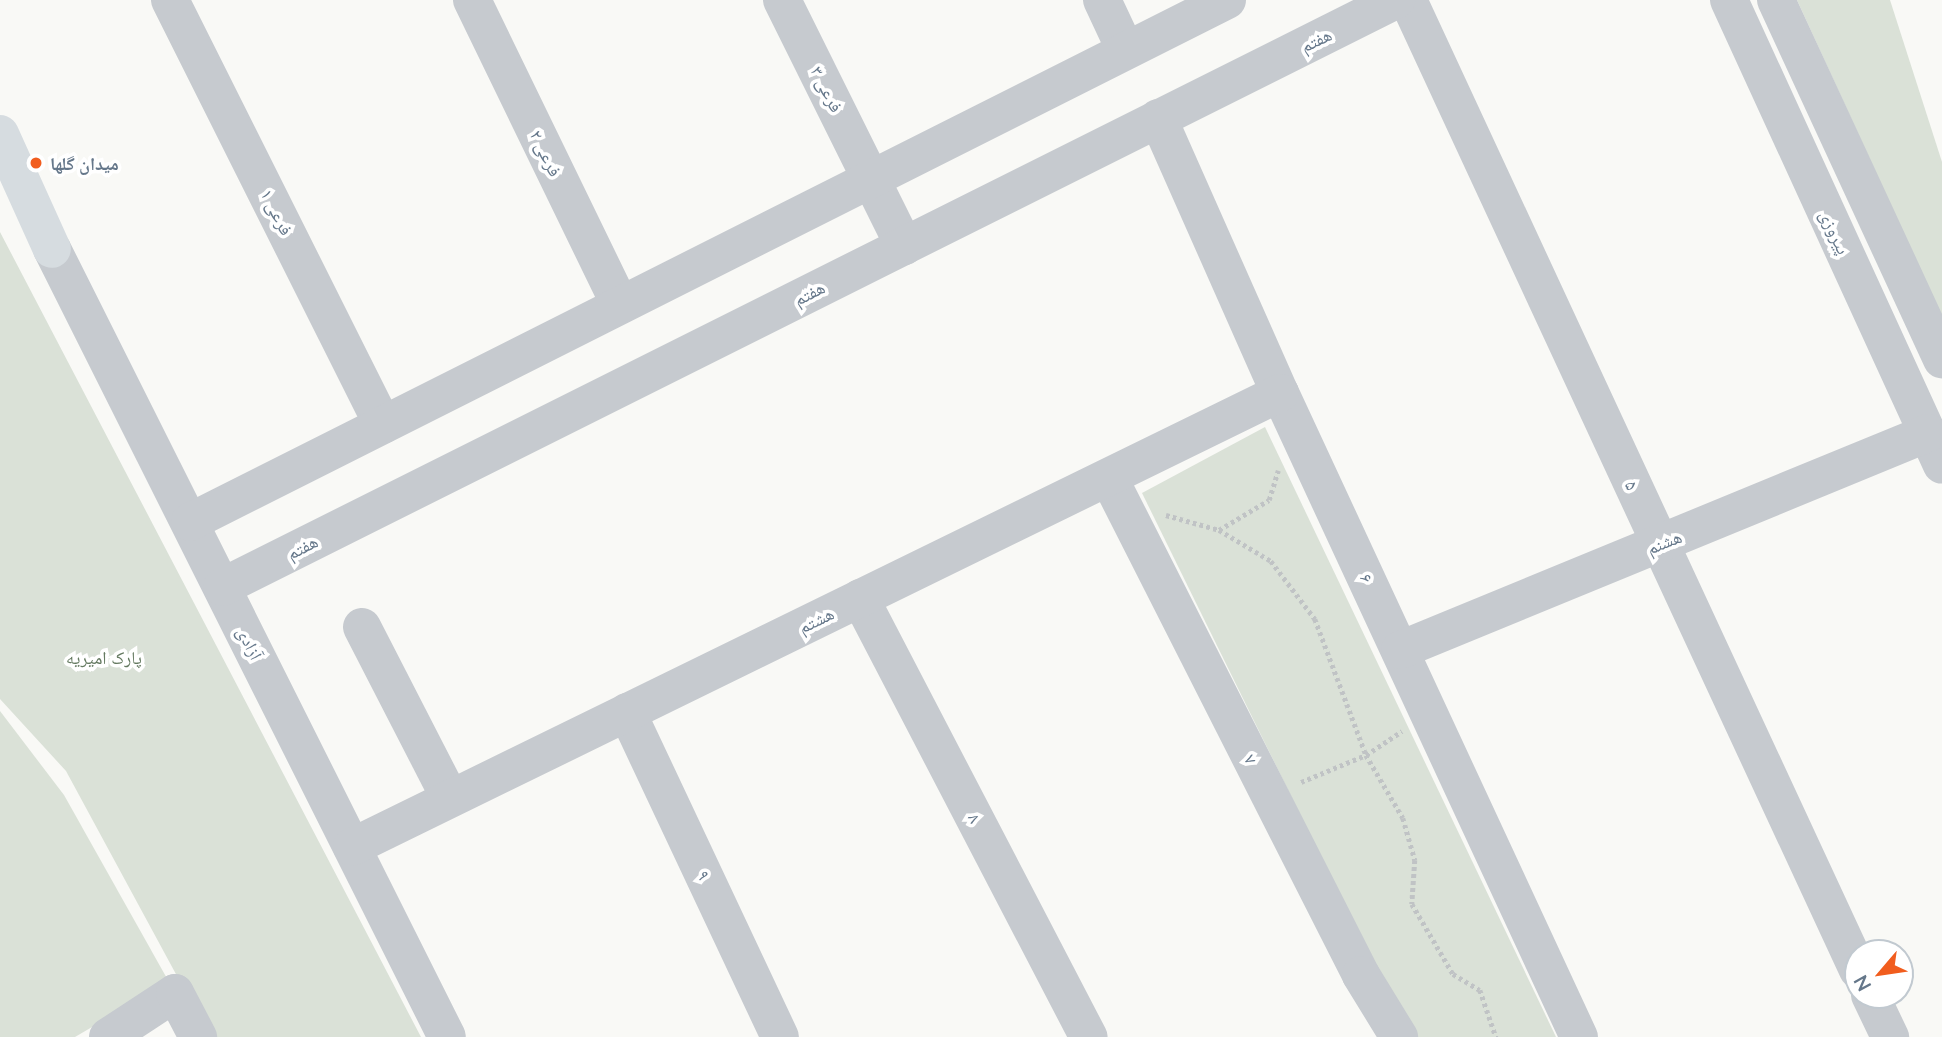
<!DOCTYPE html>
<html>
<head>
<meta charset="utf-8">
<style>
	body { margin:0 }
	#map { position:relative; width:1942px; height:1037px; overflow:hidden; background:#f9f9f6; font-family:Lato,"Noto Naskh Arabic",sans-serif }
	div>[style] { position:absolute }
	.green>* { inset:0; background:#dae1d7 }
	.path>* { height:4.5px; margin-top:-2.25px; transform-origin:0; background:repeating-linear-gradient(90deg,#c0c3c5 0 3.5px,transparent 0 7px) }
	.minor>* { height:38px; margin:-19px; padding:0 19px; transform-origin:19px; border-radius:19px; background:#c6cacf }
	.major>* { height:38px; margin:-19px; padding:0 19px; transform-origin:19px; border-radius:19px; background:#d6dce0 }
	.dots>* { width:19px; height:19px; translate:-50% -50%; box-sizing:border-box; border:4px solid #fff; border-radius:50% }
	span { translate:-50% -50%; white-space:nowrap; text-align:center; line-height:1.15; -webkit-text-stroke:7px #fff; paint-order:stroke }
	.street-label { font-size:18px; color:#65778a }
	.poi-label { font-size:18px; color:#65778a; font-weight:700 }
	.left { translate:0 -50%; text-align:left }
	.park-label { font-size:18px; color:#657a61 }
	.north { position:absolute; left:1844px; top:939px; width:70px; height:70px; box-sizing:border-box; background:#fff; border:2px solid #c1c9d0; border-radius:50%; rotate:241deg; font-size:19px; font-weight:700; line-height:28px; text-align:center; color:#65778a }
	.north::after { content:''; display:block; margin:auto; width:24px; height:32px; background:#f15d1e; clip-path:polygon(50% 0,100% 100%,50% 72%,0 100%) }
</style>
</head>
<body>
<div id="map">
	<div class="green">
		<div style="clip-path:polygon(1797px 0,1890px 0,1942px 162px,1942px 317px)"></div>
		<div style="clip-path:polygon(0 232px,421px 1037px,210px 1037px,66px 771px,0 699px)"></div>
		<div style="clip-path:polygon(1265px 427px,1556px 1037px,1417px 1037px,1378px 973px,1142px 493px)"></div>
		<div style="clip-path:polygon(0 711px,64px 795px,169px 982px,75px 1037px,0 1037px)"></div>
	</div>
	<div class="path">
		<div style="left:1166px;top:515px;width:55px;rotate:15.8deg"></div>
		<div style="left:1219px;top:530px;width:58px;rotate:-31deg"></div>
		<div style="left:1269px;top:500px;width:31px;rotate:-73deg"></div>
		<div style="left:1219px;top:530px;width:61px;rotate:30.8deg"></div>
		<div style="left:1271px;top:561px;width:73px;rotate:52.8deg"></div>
		<div style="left:1315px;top:619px;width:145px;rotate:69.4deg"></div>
		<div style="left:1366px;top:755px;width:73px;rotate:59.6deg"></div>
		<div style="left:1403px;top:818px;width:44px;rotate:74.1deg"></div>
		<div style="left:1415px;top:860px;width:44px;rotate:93.9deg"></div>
		<div style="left:1412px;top:904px;width:81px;rotate:59.6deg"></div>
		<div style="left:1453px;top:974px;width:31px;rotate:31deg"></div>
		<div style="left:1480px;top:990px;width:50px;rotate:71.2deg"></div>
		<div style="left:1301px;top:782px;width:70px;rotate:-22.6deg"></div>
		<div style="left:1366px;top:755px;width:43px;rotate:-33.7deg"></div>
	</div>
	<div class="minor">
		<div style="left:170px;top:0;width:475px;rotate:63.4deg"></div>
		<div style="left:472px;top:0;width:339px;rotate:64.1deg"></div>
		<div style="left:782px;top:0;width:275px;rotate:63.6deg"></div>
		<div style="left:1102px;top:0;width:54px;rotate:64.9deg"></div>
		<div style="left:1408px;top:0;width:1069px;rotate:65.11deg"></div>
		<div style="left:1729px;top:0;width:511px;rotate:65.39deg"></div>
		<div style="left:1776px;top:0;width:396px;rotate:65.2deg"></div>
		<div style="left:1158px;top:118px;width:301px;rotate:66.1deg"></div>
		<div style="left:1280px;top:393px;width:710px;rotate:65.1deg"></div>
		<div style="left:52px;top:249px;width:881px;rotate:63.38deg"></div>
		<div style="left:1109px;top:478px;width:557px;rotate:63.11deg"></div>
		<div style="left:1361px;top:975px;width:73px;rotate:58.5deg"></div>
		<div style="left:190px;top:522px;width:1161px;rotate:-26.72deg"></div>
		<div style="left:222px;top:587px;width:1313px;rotate:-26.57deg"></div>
		<div style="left:860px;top:598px;width:495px;rotate:62.5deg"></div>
		<div style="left:362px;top:627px;width:192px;rotate:62.8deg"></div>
		<div style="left:1400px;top:650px;width:571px;rotate:-22.34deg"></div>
		<div style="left:627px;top:712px;width:359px;rotate:64.8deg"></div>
		<div style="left:352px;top:847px;width:1033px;rotate:-26.07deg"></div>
		<div style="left:1870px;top:995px;width:47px;rotate:64.5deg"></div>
		<div style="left:108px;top:1037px;width:80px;rotate:-33.3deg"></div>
		<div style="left:175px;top:993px;width:50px;rotate:62.4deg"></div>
	</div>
	<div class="major">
		<div style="left:0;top:134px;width:126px;rotate:65.7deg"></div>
	</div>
	<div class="dots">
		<div style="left:36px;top:163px;background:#f15d1e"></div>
	</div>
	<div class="street-label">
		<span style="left:1316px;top:40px;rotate:-26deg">هفتم</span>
		<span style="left:827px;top:89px;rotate:63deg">فرعی ۳</span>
		<span style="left:546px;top:153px;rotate:64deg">فرعی ۲</span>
		<span style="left:277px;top:212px;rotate:63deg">فرعی ۱</span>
		<span style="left:1835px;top:232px;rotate:65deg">پیروزی</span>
		<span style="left:809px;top:293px;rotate:-27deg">هفتم</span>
		<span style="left:1632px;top:485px;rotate:65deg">۵</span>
		<span style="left:1664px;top:542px;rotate:-22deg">هشنم</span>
		<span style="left:302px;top:547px;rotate:-27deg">هفتم</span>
		<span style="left:1367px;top:578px;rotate:65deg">۶</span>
		<span style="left:816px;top:620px;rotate:-26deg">هشتم</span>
		<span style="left:250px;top:643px;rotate:63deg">آزادی</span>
		<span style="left:1251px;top:759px;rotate:63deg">۷</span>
		<span style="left:975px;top:818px;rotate:62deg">۸</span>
		<span style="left:704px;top:875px;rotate:65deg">۹</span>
	</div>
	<div class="poi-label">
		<span class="left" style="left:50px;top:163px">میدان گلها</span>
	</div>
	<div class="park-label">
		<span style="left:104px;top:657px">پارک امیریه</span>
	</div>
	<div class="north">N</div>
</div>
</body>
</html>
